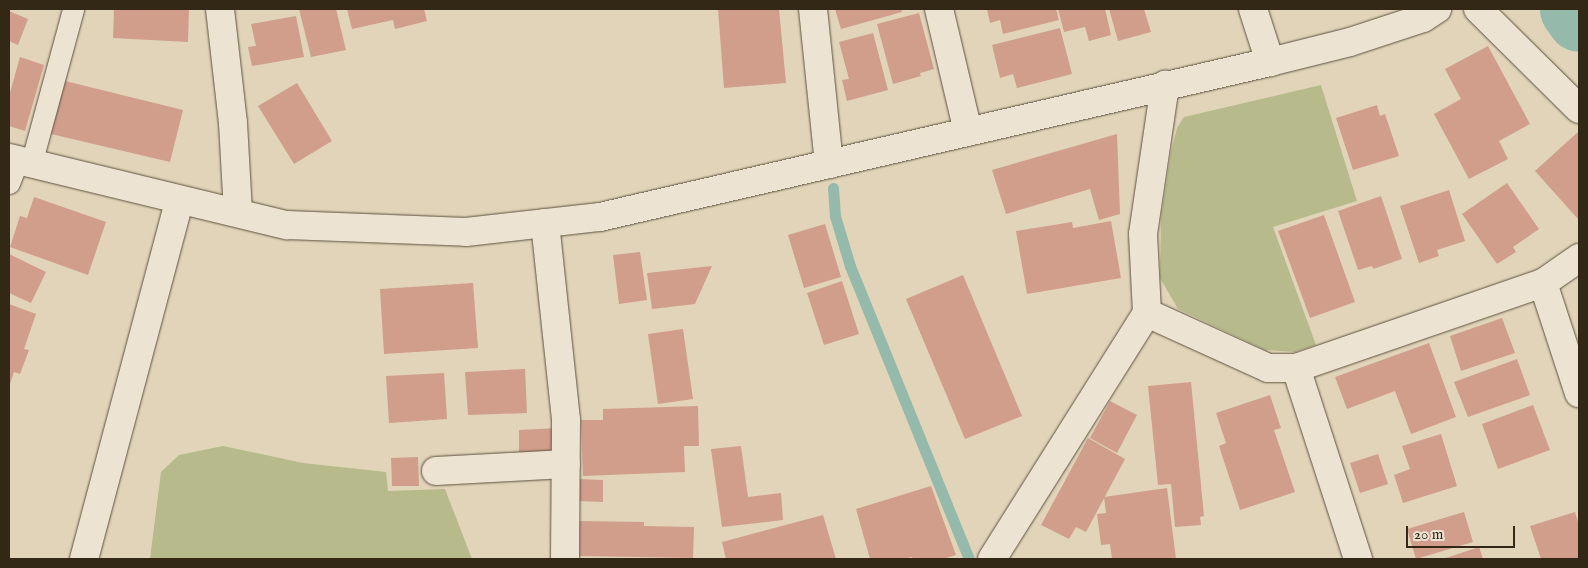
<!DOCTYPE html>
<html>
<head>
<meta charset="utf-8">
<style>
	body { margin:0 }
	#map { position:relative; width:1588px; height:568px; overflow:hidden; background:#e1d4b9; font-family:"IM FELL English",serif }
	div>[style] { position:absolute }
	.green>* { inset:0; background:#b7bb8c }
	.stream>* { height:11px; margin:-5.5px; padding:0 5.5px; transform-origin:5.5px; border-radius:5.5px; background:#95b9aa }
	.river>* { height:65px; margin:-32.5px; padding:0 32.5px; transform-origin:32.5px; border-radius:32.5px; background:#95b9aa }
	.building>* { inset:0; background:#d19e8b }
	.roads { filter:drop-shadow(0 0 1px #5e523f) drop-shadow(0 0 1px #5e523f) }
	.service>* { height:21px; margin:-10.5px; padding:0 10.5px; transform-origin:10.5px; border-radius:10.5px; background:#ece3d2 }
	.minor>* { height:28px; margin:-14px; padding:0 14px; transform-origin:14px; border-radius:14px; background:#ece3d2 }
	.tertiary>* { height:28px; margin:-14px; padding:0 14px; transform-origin:14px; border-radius:14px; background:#ece3d2 }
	span { translate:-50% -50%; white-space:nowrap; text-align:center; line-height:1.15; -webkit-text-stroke:4px #ece3d2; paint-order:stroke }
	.frame { position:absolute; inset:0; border:10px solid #332716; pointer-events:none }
	.scale { position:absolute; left:1406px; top:526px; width:109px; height:22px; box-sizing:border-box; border:2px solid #332716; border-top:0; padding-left:6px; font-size:15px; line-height:18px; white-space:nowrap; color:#332716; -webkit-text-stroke:4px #ece3d2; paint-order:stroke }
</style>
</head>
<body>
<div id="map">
	<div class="green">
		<div style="clip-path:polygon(1321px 85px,1357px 201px,1273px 227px,1316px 345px,1295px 352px,1265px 350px,1178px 309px,1160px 278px,1161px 217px,1171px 152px,1177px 128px,1184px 117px)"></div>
		<div style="clip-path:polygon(223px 446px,303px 463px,386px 472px,388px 491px,445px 489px,472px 559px,150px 559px,161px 472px,179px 455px)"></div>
	</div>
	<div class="stream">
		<div style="left:833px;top:188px;width:28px;rotate:86deg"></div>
		<div style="left:835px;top:216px;width:52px;rotate:73.3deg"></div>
		<div style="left:850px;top:266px;width:316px;rotate:67.9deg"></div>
	</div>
	<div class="river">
		<div style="left:1572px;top:9px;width:12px;rotate:55deg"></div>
	</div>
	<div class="building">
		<div style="clip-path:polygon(114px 9px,189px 9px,188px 42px,113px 38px)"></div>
		<div style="clip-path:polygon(299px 9px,336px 9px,346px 50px,311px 57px)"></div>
		<div style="clip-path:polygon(347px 9px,424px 9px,427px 21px,395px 29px,393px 20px,352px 29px)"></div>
		<div style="clip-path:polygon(718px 9px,779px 9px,786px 83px,724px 88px)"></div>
		<div style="clip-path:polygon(835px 9px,901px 9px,902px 12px,841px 29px)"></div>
		<div style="clip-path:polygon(987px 9px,1056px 9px,1059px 20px,1003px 34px,1000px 20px,990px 23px)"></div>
		<div style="clip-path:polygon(1058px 9px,1105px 9px,1111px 35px,1089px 41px,1085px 27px,1064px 32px)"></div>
		<div style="clip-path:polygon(1109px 9px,1144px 9px,1151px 32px,1118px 41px)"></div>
		<div style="clip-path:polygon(9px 11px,28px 19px,18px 45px,9px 41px)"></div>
		<div style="clip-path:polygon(919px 13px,934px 69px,920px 73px,921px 76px,893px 84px,877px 24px)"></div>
		<div style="clip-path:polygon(296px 16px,304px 57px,252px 66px,248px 47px,256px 46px,251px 24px)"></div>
		<div style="clip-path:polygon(1060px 28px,1072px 74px,1017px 88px,1013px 74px,1000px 78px,992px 45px)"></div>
		<div style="clip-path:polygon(873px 33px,888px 90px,847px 101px,842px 80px,849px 79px,839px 42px)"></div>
		<div style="clip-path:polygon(1488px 46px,1530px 124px,1499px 141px,1508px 159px,1469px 179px,1434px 114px,1461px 99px,1445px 69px)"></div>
		<div style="clip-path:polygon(20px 57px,44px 65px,25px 131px,9px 126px,9px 96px)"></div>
		<div style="clip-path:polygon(65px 81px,183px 110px,170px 162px,51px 134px)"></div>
		<div style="clip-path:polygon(297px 83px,332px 141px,294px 164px,258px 106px)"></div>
		<div style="clip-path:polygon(1377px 105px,1380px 116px,1385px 114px,1399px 156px,1353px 170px,1336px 118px)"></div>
		<div style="clip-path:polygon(1579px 131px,1579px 218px,1578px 219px,1535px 171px)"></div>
		<div style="clip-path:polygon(1117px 134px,1120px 214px,1099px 220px,1090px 189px,1006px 214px,992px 170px)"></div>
		<div style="clip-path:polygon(1507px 183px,1539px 229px,1513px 247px,1516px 252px,1497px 264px,1462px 214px)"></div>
		<div style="clip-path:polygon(1449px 190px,1465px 241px,1437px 250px,1439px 256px,1419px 263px,1400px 206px)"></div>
		<div style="clip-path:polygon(1381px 196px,1402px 259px,1373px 269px,1372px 266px,1358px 270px,1338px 211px)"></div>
		<div style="clip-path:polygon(34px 197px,106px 222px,88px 275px,10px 247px,20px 216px,27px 218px)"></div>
		<div style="clip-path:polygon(1324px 215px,1355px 302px,1310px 318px,1278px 231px)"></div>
		<div style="clip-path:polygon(1111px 221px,1121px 278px,1027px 294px,1016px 231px,1072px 222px,1073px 228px)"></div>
		<div style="clip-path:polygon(825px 224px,841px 277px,804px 288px,788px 235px)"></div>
		<div style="clip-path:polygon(640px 252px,647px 300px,619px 304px,613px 255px)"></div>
		<div style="clip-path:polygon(9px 254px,46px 272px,31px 303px,9px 293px)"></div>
		<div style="clip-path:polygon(712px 266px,695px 304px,652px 309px,647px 273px)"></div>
		<div style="clip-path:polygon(963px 275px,1022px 416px,965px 439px,906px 299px)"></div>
		<div style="clip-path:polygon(842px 281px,859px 334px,824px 345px,807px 293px)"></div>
		<div style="clip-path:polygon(473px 283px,478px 348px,384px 354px,380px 289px)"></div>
		<div style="clip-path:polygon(9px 304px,36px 314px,24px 349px,29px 350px,20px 374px,14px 372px,9px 387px)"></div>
		<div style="clip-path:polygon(1502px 318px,1515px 353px,1461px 371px,1450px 336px)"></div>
		<div style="clip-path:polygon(683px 329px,693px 399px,658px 404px,648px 334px)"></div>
		<div style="clip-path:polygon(1429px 343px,1456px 417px,1411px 434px,1395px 391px,1347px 409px,1335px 377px)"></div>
		<div style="clip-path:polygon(1517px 359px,1530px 395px,1468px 417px,1454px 382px)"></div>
		<div style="clip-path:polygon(525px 369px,527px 413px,468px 415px,465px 372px)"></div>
		<div style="clip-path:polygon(444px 373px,447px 419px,389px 423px,386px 376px)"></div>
		<div style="clip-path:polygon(1191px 382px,1204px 516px,1200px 517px,1201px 525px,1175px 527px,1171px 484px,1158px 485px,1148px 386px)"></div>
		<div style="clip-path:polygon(1270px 395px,1281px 428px,1274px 430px,1295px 492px,1240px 510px,1219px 446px,1226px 443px,1216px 413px)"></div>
		<div style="clip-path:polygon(1110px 401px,1137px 415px,1117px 453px,1090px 438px)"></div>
		<div style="clip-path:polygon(1533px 405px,1550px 450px,1498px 469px,1482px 424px)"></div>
		<div style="clip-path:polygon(698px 406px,699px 446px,684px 446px,685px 472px,583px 476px,581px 420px,603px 420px,603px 409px)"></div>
		<div style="clip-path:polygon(557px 428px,558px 455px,519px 458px,519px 430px)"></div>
		<div style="clip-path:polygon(1441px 434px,1457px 486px,1403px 503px,1394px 475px,1410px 469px,1402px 446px)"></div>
		<div style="clip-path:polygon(1088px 438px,1125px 459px,1086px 532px,1076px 527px,1069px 539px,1041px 525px)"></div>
		<div style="clip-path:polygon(741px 446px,748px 497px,781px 493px,783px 520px,722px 527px,711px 449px)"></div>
		<div style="clip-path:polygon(1378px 454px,1388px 484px,1360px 493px,1350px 463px)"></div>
		<div style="clip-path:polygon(418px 457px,419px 486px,392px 486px,391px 458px)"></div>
		<div style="clip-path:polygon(579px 479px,603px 480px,603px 502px,578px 501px)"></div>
		<div style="clip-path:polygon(931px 486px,956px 555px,943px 559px,913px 559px,912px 557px,903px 559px,870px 559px,856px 509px)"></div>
		<div style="clip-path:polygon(1167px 488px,1176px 559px,1112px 559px,1110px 544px,1101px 545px,1097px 514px,1106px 513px,1104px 497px)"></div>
		<div style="clip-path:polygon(1464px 512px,1473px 542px,1416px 559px,1407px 529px)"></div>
		<div style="clip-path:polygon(1575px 512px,1579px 525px,1579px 559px,1541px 559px,1530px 526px)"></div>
		<div style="clip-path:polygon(823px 515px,836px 559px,726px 559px,722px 542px)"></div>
		<div style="clip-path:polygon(577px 521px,644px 522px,644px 526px,694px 527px,693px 558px,577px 556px)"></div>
		<div style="clip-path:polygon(1479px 547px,1483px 559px,1443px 559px)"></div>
	</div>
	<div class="roads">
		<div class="service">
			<div style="left:31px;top:164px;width:161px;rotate:-74.8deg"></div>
			<div style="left:9px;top:183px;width:25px;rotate:-69deg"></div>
		</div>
		<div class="minor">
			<div style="left:220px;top:9px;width:115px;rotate:83.5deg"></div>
			<div style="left:233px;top:123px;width:89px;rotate:86.8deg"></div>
			<div style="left:813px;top:9px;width:156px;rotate:84.1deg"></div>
			<div style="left:939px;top:9px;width:126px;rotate:76.7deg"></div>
			<div style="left:1253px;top:9px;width:56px;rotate:72.2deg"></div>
			<div style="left:1478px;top:9px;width:142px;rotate:44.7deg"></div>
			<div style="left:545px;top:223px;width:198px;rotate:83.9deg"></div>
			<div style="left:566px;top:420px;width:139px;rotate:90.4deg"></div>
			<div style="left:1543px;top:283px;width:116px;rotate:71.9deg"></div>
			<div style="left:1147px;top:313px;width:133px;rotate:24.4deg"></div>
			<div style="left:1268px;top:368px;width:28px"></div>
			<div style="left:1296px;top:368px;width:261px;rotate:-19deg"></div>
			<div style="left:1543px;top:283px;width:44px;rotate:-34.8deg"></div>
			<div style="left:1296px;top:368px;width:201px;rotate:72deg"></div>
			<div style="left:436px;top:471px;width:130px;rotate:-3.1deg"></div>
			<div style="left:992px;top:559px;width:291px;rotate:-57.8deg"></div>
			<div style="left:1147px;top:313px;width:79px;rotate:-92.9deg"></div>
			<div style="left:1143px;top:234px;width:151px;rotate:-81.6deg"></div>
		</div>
		<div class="tertiary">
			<div style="left:9px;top:158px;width:286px;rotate:13.6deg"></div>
			<div style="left:287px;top:225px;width:179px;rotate:2.2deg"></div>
			<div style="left:466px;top:232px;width:135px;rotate:-6.4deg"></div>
			<div style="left:600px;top:217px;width:688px;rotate:-13.03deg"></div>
			<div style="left:1270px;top:62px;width:82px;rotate:-14deg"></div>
			<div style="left:1350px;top:42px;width:77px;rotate:-18.2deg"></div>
			<div style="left:1423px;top:18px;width:17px;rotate:-33deg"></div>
			<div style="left:84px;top:559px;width:370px;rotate:-75.1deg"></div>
		</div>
	</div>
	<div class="frame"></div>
	<div class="scale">20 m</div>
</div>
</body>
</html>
